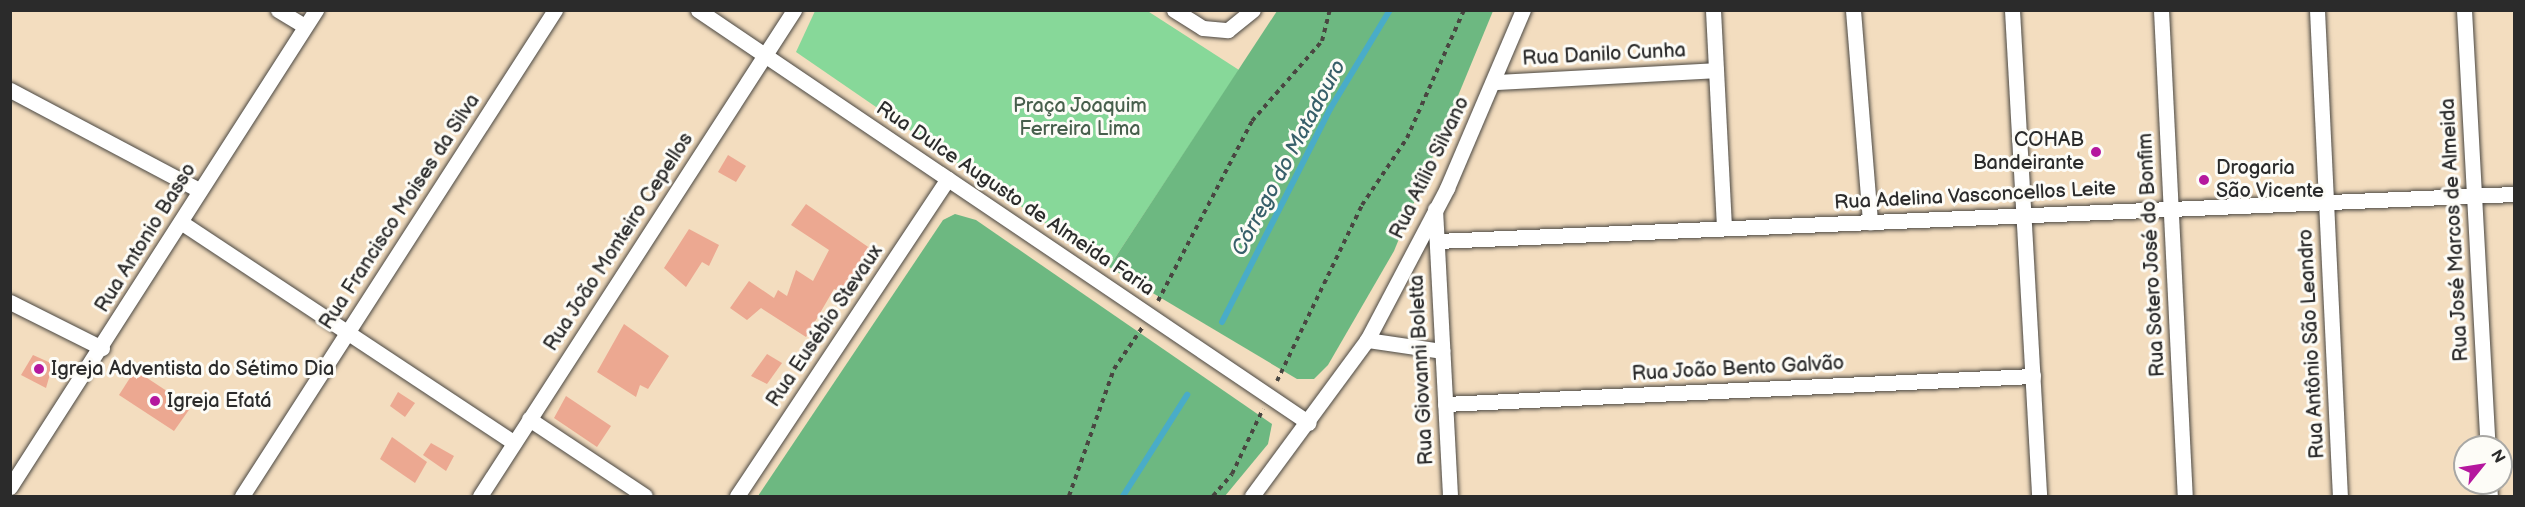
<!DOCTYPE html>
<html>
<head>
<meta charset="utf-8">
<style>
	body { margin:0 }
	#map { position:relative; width:2525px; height:507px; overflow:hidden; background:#f3ddbf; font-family:"Balsamiq Sans",sans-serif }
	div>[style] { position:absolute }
	.green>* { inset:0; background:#87d899 }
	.forest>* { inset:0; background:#6db881 }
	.stream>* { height:6px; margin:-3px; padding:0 3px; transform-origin:3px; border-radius:3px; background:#49acc8 }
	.building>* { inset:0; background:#eca891 }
	.path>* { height:4px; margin-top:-2px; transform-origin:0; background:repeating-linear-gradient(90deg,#494641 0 4.5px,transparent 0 9px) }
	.roads { filter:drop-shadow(0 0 2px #494641) drop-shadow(0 0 2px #494641) }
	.minor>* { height:15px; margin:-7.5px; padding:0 7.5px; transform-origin:7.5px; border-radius:7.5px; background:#fff }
	.dots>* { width:16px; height:16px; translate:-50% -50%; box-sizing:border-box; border:3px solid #fdfcf7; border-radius:50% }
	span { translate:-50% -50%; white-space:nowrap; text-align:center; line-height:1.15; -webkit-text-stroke:6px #fdfcf7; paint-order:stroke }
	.street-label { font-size:20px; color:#2b2b2b }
	.park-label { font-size:20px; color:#475f4c }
	.poi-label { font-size:20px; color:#2b2b2b }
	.right { translate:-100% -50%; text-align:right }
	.left { translate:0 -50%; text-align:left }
	.water-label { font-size:21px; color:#375f6a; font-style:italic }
	.frame { position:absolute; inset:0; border:12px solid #2b2b2b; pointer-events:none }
	.north { position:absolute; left:2453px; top:435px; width:60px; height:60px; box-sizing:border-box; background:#fdfcf7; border:2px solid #a9a8a5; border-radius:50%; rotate:60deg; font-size:16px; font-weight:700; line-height:24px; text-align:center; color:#2b2b2b }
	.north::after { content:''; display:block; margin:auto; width:21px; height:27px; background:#b5179e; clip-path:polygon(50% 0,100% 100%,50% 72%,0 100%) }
</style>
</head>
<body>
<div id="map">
	<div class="green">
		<div style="clip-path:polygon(1146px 10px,1239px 70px,1109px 267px,796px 52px,815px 11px)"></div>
	</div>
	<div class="forest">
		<div style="clip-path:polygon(1277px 11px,1493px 11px,1394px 251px,1328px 365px,1314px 379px,1297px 379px,1109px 267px)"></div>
		<div style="clip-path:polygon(955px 214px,976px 220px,1272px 424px,1268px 444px,1225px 496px,758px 496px,943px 220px)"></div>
	</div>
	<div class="stream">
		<div style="left:1222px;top:322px;width:239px;rotate:-63.1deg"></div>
		<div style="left:1330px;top:109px;width:116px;rotate:-58.8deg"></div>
		<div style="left:1123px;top:496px;width:120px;rotate:-57.6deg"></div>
	</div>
	<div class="building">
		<div style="clip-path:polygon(728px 155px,746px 166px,736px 182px,718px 172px)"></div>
		<div style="clip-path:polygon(806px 204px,874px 251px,862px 271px,858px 268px,846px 295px,834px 289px,806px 337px,761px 308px,747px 320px,730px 308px,749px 281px,774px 298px,778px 290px,787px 296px,796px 270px,813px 281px,829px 250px,791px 225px)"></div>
		<div style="clip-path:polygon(689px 229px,719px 245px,709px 266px,702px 262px,686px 287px,664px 268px)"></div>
		<div style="clip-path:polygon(624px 324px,669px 356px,648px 389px,640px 385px,636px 397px,597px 372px)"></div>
		<div style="clip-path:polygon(767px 354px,782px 363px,767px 384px,751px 376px)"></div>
		<div style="clip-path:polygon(33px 355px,53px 364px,46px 388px,21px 375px)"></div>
		<div style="clip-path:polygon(135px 370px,191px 407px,174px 431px,119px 395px)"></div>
		<div style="clip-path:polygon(398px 392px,415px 403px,405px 417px,390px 406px)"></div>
		<div style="clip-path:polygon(566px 396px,611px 426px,597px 447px,554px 418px)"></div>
		<div style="clip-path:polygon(392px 437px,427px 462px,415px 483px,380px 459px)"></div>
		<div style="clip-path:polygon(431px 443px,454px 456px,446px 471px,423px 455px)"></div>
	</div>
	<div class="path">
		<div style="left:1158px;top:301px;width:203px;rotate:-62.4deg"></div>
		<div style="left:1252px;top:121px;width:106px;rotate:-48.8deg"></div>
		<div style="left:1322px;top:41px;width:32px;rotate:-76deg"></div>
		<div style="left:1277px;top:381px;width:195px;rotate:-64.2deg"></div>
		<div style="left:1362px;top:205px;width:81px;rotate:-56.1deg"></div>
		<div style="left:1407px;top:138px;width:140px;rotate:-66deg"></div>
		<div style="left:1069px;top:496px;width:135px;rotate:-70.5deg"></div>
		<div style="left:1114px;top:369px;width:50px;rotate:-55.7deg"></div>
		<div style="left:1213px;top:496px;width:29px;rotate:-49deg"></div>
		<div style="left:1232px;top:474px;width:72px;rotate:-64.5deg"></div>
	</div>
	<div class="roads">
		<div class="minor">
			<div style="left:278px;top:10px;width:31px;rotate:31deg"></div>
			<div style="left:698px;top:10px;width:737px;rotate:34.06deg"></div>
			<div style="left:1174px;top:10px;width:34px;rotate:32deg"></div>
			<div style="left:1203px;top:28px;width:25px;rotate:5deg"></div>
			<div style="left:1228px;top:30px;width:32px;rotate:-39deg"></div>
			<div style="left:1713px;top:10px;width:218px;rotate:87.1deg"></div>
			<div style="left:1853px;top:10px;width:213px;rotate:85.4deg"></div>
			<div style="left:2012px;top:10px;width:487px;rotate:86.8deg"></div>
			<div style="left:2161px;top:10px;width:487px;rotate:87.2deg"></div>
			<div style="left:2317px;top:10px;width:487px;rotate:87.3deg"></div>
			<div style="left:2464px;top:10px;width:438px;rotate:86.9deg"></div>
			<div style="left:1495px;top:82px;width:221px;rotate:-3.1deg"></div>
			<div style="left:10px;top:90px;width:214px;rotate:27.9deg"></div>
			<div style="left:1435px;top:209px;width:287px;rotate:87deg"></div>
			<div style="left:182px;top:223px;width:398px;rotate:33.5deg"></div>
			<div style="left:1437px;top:241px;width:1078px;rotate:-2.5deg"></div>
			<div style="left:10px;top:302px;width:103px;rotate:26.6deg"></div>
			<div style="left:1367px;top:340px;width:76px;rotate:8.3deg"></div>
			<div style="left:1445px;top:404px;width:589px;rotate:-2.73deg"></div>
			<div style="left:529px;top:419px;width:139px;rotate:33.6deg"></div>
			<div style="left:2489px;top:483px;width:13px;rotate:86deg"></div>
			<div style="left:10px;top:487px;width:567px;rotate:-57.32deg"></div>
			<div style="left:242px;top:496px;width:578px;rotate:-57.22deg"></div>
			<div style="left:480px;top:496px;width:579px;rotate:-57.13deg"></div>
			<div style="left:737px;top:496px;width:381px;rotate:-56.4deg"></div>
			<div style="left:1252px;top:496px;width:194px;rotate:-53.6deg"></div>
			<div style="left:1367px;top:340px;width:172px;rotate:-62.2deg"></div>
			<div style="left:1447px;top:188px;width:194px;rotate:-66.9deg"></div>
		</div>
	</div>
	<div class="dots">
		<div style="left:2096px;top:152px;background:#b5179e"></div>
		<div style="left:2204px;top:180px;background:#b5179e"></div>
		<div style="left:39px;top:369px;background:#b5179e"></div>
		<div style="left:155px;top:401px;background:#b5179e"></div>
	</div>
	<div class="street-label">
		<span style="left:1604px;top:55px;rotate:-3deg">Rua Danilo Cunha</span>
		<span style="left:1430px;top:168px;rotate:-64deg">Rua Atílio Silvano</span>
		<span style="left:1975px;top:196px;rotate:-3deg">Rua Adelina Vasconcellos Leite</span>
		<span style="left:1015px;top:199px;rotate:34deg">Rua Dulce Augusto de Almeida Faria</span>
		<span style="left:400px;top:212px;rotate:-57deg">Rua Francisco Moises da Silva</span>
		<span style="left:2455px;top:230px;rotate:-93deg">Rua José Marcos de Almeida</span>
		<span style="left:146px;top:238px;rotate:-58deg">Rua Antonio Basso</span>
		<span style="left:619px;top:242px;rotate:-57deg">Rua João Monteiro Cepellos</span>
		<span style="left:2152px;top:255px;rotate:-93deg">Rua Sotero José do Bonfim</span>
		<span style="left:825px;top:326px;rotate:-56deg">Rua Eusébio Stevaux</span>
		<span style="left:2312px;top:344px;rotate:-93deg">Rua Antônio São Leandro</span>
		<span style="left:1738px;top:369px;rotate:-3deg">Rua João Bento Galvão</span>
		<span style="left:1422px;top:370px;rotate:-93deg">Rua Giovanni Boletta</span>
	</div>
	<div class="park-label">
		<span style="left:1080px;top:118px">Praça Joaquim<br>Ferreira Lima</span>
	</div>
	<div class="poi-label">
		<span class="right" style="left:2084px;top:152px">COHAB<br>Bandeirante</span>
		<span class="left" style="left:2216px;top:180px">Drogaria<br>São Vicente</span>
		<span class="left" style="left:51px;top:369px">Igreja Adventista do Sétimo Dia</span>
		<span class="left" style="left:167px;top:401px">Igreja Efatá</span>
	</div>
	<div class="water-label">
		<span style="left:1289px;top:158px;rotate:-62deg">Córrego do Matadouro</span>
	</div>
	<div class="frame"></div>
	<div class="north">N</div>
</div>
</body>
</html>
